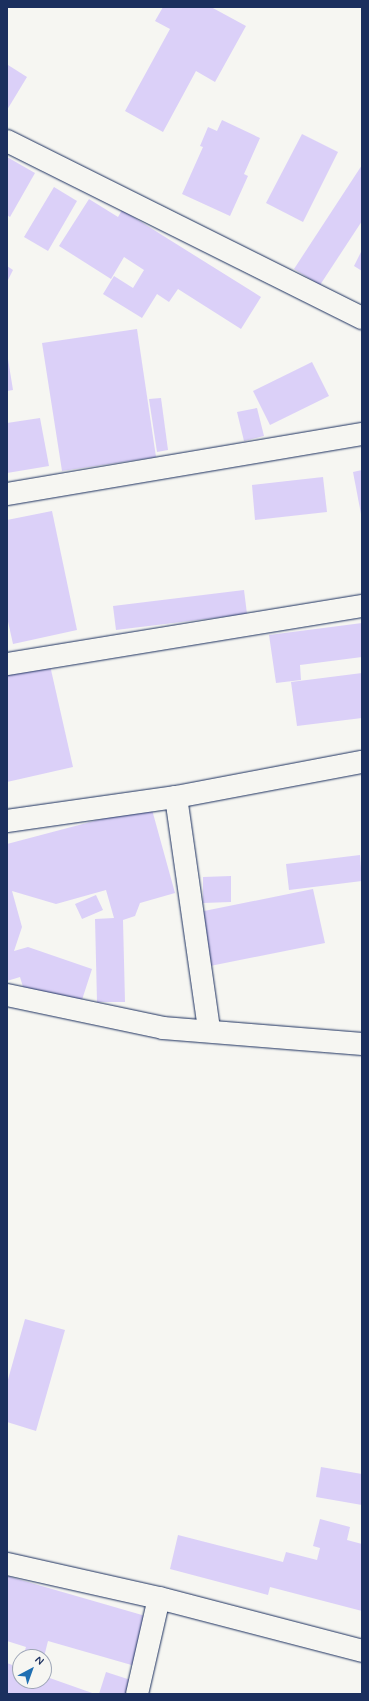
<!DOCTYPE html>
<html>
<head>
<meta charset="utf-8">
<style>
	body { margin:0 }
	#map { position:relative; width:369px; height:1701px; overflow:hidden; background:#f6f6f2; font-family:Mynerve,sans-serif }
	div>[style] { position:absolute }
	.building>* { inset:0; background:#dbd0f8 }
	.roads { filter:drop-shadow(0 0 1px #1b2f5e) drop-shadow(0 0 1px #1b2f5e) }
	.minor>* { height:22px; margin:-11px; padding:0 11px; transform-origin:11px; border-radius:11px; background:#f6f6f2 }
	.secondary>* { height:22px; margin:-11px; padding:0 11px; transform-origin:11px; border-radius:11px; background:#f6f6f2 }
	span { translate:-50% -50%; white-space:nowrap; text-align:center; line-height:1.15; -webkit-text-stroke:4px #f6f6f2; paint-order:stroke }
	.frame { position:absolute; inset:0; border:8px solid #1b2f5e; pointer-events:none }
	.north { position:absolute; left:12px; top:1649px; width:40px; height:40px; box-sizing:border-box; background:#f6f6f2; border:1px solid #9ea6b7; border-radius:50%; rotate:41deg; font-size:11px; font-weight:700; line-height:16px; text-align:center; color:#1b2f5e }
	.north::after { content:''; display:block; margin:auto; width:14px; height:18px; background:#1f6fb2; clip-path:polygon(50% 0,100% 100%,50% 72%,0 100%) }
</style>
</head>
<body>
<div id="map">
	<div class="building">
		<div style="clip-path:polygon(163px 7px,211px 7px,246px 26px,215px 82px,196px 71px,163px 132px,125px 111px,170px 29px,155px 21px)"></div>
		<div style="clip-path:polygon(8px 65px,27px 77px,7px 110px,7px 67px)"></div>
		<div style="clip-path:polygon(222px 120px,260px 138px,244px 174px,248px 176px,230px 216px,182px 194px,203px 147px,200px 146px,208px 127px,217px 131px)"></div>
		<div style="clip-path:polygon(302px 134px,338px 152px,303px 222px,266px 203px)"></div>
		<div style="clip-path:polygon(7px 157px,35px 173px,10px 217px,7px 215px)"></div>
		<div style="clip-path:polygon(362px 165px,362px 221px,320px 285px,294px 269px)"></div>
		<div style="clip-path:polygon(54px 187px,77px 201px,48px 251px,24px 237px)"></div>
		<div style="clip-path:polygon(89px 199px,118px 217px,122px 210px,261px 297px,241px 329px,178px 289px,169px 302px,157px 294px,142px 318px,103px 294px,114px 276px,133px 288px,144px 270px,124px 257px,111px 279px,59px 246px)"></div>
		<div style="clip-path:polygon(362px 250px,362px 271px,354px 266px)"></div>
		<div style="clip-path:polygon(7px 266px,13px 270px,7px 282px)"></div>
		<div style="clip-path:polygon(137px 329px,156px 457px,62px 471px,42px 343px)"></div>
		<div style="clip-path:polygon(7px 353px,13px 390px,7px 391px)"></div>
		<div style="clip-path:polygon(312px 362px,329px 396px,270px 425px,253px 391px)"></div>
		<div style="clip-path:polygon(161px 398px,168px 450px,157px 452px,149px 399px)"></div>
		<div style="clip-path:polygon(257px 408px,264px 436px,244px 441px,237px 412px)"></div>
		<div style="clip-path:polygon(40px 418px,49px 466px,7px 473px,7px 423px)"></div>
		<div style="clip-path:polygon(362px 470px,362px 514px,361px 514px,353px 472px)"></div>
		<div style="clip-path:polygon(323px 477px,327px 512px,255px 520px,252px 485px)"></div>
		<div style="clip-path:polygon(52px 511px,77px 630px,13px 644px,7px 617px,7px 520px)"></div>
		<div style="clip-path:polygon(244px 590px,247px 614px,116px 630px,113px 606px)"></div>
		<div style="clip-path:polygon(362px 623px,362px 657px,300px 665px,301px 680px,276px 683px,269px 635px)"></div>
		<div style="clip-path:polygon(49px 661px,73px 767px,7px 782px,7px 671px)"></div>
		<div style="clip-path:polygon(362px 673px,362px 718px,297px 726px,291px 682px)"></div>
		<div style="clip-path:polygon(151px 806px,175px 893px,140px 903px,135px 916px,123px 920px,125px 1002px,97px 1002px,95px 919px,114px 918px,106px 890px,56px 904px,12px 891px,22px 927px,14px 951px,28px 947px,92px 969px,80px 1006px,23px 987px,20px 977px,7px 981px,7px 844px)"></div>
		<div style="clip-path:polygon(360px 855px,362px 881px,289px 890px,286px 864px)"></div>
		<div style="clip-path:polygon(231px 876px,231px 902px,203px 903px,203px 877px)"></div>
		<div style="clip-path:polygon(313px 889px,325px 943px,210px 966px,199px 912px)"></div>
		<div style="clip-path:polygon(96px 895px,103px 910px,82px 919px,75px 904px)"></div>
		<div style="clip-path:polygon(25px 1319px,65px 1330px,36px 1431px,7px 1422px,7px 1383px)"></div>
		<div style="clip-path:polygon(321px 1467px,362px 1474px,362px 1505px,316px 1497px)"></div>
		<div style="clip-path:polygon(320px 1519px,350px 1527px,347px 1540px,362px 1544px,362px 1611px,270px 1587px,268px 1595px,170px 1569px,178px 1535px,283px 1562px,286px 1552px,317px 1560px,320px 1548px,313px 1546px)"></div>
		<div style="clip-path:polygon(7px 1576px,149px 1617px,135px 1666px,48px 1641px,44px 1657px,38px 1657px,24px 1653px,26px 1647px,7px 1641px)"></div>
		<div style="clip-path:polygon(7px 1663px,20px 1668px,20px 1681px,44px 1681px,44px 1676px,95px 1694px,7px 1694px)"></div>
		<div style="clip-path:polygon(106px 1672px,140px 1683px,136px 1694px,99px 1694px)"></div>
	</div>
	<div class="roads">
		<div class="minor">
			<div style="left:7px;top:141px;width:397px;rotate:26.5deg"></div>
			<div style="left:7px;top:494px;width:360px;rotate:-9.6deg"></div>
			<div style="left:7px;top:664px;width:360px;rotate:-9.3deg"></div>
			<div style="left:176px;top:797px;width:235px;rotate:81.9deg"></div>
			<div style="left:7px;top:995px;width:159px;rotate:11.9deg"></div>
			<div style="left:163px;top:1028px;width:200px;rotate:4.6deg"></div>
			<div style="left:7px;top:1564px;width:156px;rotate:12.6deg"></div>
			<div style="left:159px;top:1598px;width:210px;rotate:14.6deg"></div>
			<div style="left:137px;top:1694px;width:98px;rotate:-77.1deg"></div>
		</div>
		<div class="secondary">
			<div style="left:7px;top:821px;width:171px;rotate:-8.1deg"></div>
			<div style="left:176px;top:797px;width:189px;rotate:-10.7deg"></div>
		</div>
	</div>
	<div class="frame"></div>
	<div class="north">N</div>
</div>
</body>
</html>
